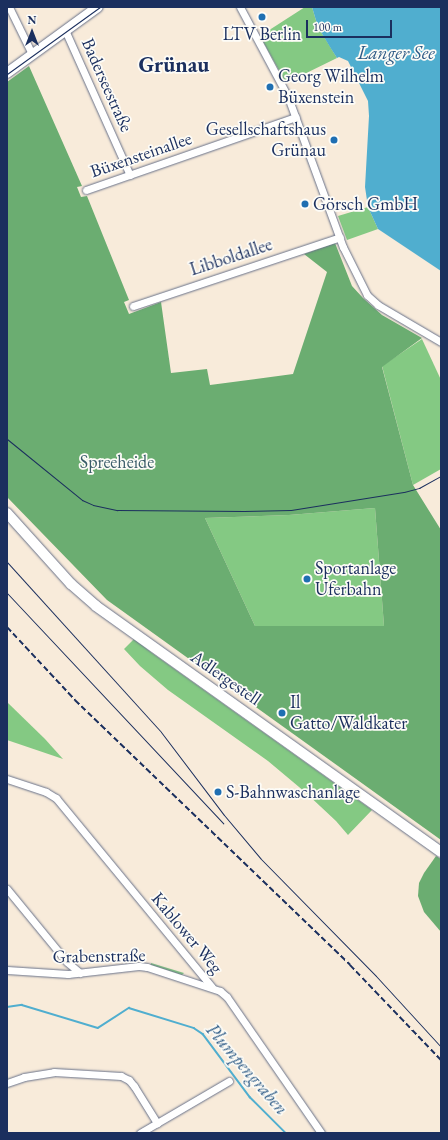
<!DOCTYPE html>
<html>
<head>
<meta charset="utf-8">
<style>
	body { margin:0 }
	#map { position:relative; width:448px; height:1140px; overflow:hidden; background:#f8ebda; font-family:"EB Garamond",serif }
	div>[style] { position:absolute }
	.green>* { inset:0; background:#84c983 }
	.forest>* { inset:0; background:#6bad71 }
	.water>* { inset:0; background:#50aecf }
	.stream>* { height:1.5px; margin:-0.75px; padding:0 0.75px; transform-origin:0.75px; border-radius:0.75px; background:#50aecf }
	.roads { filter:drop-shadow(0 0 1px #687189) drop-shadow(0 0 1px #687189) }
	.street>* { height:7px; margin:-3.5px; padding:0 3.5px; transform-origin:3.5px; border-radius:3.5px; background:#fff }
	.secondary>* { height:10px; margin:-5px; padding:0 5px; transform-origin:5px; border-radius:5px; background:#fff }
	.tram>* { height:1px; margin:-0.5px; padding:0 0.5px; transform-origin:0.5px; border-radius:0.5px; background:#1b2f5e }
	.rail>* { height:1.5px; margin-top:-0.75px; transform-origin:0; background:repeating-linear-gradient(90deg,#1b2f5e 0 6px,transparent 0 9px) }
	.dots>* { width:11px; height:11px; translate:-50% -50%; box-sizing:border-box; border:2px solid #fdfcf7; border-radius:50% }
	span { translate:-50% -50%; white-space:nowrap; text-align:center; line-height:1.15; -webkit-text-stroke:3.5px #fdfcf7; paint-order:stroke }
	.poi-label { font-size:18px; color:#1b2f5e }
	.left { translate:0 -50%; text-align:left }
	.right { translate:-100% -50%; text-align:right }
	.street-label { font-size:18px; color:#1b2f5e }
	.park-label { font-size:18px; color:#3a5d69 }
	.water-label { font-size:19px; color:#2e5b86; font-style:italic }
	.district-label { font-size:22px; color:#1b2f5e; font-weight:700 }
	.frame { position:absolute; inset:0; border:8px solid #1b2f5e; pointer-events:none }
	.north { position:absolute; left:12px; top:12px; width:40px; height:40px; -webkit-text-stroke:3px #fdfcf7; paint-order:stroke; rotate:0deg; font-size:11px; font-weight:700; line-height:16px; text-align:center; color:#1b2f5e }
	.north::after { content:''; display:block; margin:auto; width:14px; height:18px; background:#1b2f5e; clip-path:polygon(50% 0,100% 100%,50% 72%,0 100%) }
	.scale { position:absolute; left:306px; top:20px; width:86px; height:18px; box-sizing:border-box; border:2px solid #1b2f5e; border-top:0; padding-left:5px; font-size:12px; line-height:14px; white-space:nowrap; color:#1b2f5e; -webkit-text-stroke:3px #fdfcf7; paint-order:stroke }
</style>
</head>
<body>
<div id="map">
	<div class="green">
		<div style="clip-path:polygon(305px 7px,312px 7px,318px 27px,337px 58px,286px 83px,260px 36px)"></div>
		<div style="clip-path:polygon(368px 207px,378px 229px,347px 240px,338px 216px)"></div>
		<div style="clip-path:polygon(422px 339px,441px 380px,441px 469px,413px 485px,382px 366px)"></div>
		<div style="clip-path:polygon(375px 508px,384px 626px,255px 626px,205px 518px,289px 515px)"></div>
		<div style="clip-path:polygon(134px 639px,152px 653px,372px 810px,348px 835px,336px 821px,305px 792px,268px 761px,168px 690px,140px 666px,124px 649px)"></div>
		<div style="clip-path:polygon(7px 702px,45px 739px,63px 759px,7px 740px)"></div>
		<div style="clip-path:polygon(151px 963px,184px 973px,182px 975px,151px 965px)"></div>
	</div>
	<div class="forest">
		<div style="clip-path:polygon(evenodd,29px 66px,82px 186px,77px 187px,81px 197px,87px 196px,129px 300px,124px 302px,129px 314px,161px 302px,171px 373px,207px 369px,210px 385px,293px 374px,327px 272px,304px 254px,335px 243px,352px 286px,363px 298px,382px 315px,422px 338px,382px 367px,413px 485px,441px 530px,441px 840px,107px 600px,7px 497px,7px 82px,29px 66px,375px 508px,384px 626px,255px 626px,205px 518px,289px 515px,375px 508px)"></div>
		<div style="clip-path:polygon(436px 856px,441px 859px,441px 932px,424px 912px,418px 896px,419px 883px,424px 873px)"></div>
	</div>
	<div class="water">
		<div style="clip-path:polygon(312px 7px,441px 7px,441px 271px,378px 229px,368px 207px,365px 187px,369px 116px,368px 101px,348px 61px,339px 57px,337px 58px,330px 47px,318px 27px)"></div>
	</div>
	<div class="stream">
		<div style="left:7px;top:1007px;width:15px;rotate:-8deg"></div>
		<div style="left:22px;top:1005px;width:79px;rotate:16.8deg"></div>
		<div style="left:98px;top:1028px;width:37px;rotate:-33deg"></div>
		<div style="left:129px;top:1008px;width:68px;rotate:17.1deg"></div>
		<div style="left:194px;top:1028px;width:11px;rotate:34deg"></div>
		<div style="left:203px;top:1034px;width:79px;rotate:53.3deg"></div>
		<div style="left:250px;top:1097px;width:51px;rotate:45deg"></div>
	</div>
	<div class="roads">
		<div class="street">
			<div style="left:9px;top:7px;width:52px;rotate:63.9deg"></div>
			<div style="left:240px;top:7px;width:102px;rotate:61.9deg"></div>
			<div style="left:288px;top:97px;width:160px;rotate:69.9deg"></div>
			<div style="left:343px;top:247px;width:54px;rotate:63.4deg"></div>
			<div style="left:367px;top:295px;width:15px;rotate:42deg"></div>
			<div style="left:378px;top:305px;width:73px;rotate:30.4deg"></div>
			<div style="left:65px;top:30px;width:159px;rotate:65.9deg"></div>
			<div style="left:86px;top:190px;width:222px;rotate:-19.2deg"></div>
			<div style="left:133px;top:306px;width:218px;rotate:-18.4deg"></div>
			<div style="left:7px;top:779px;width:41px;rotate:18.4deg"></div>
			<div style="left:46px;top:792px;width:12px;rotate:31deg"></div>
			<div style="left:56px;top:798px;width:245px;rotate:50.5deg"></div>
			<div style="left:7px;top:889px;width:94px;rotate:50.6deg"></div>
			<div style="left:67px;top:962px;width:17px;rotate:40deg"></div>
			<div style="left:7px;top:970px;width:61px;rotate:3.8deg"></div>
			<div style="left:68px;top:974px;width:71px;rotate:-6.4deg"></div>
			<div style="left:139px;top:966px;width:8px;rotate:7deg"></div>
			<div style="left:147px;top:967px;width:77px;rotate:18.2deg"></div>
			<div style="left:220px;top:991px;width:9px;rotate:41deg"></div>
			<div style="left:227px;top:997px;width:165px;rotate:55.3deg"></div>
			<div style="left:7px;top:1083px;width:18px;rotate:-19deg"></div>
			<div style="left:24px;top:1077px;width:30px;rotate:-9deg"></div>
			<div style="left:54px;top:1072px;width:67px;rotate:3.4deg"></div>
			<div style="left:121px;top:1076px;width:9px;rotate:27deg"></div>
			<div style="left:129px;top:1080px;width:8px;rotate:50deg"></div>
			<div style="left:134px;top:1086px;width:44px;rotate:58.1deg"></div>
			<div style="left:140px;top:1133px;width:103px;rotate:-30.3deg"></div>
		</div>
		<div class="secondary">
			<div style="left:7px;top:73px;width:112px;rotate:-36deg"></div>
			<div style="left:7px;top:513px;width:96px;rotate:48deg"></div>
			<div style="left:71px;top:584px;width:33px;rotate:41deg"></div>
			<div style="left:96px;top:606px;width:424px;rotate:35.5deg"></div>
		</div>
	</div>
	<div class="tram">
		<div style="left:7px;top:74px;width:115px;rotate:-35.8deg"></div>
		<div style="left:7px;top:439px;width:97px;rotate:39.1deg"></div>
		<div style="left:82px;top:500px;width:12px;rotate:24deg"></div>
		<div style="left:93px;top:505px;width:25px;rotate:12deg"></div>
		<div style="left:117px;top:510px;width:127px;rotate:0.5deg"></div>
		<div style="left:244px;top:511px;width:47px;rotate:-1.2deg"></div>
		<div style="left:291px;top:510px;width:114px;rotate:-9.1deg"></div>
		<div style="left:404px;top:492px;width:16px;rotate:-15deg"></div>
		<div style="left:419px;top:488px;width:25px;rotate:-29deg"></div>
		<div style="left:7px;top:562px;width:229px;rotate:47.8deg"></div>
		<div style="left:161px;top:732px;width:104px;rotate:52.8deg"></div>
		<div style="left:224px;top:815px;width:57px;rotate:49.9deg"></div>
		<div style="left:261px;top:859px;width:164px;rotate:45.5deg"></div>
		<div style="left:376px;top:976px;width:96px;rotate:47.5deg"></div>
		<div style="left:7px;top:593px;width:316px;rotate:46.8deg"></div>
	</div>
	<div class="rail">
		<div style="left:7px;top:627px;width:100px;rotate:47deg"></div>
		<div style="left:75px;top:700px;width:382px;rotate:43.9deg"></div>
		<div style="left:350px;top:965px;width:132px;rotate:46.2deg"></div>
	</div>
	<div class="dots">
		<div style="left:262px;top:17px;background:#1f6fb2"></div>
		<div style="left:270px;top:87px;background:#1f6fb2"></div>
		<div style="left:334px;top:140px;background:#1f6fb2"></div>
		<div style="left:305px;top:204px;background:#1f6fb2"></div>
		<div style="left:307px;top:579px;background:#1f6fb2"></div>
		<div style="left:282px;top:713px;background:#1f6fb2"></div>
		<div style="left:218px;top:792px;background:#1f6fb2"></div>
	</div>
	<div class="poi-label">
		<span style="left:262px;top:34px">LTV Berlin</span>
		<span class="left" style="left:278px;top:87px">Georg Wilhelm<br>Büxenstein</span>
		<span class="right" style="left:326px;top:140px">Gesellschaftshaus<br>Grünau</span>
		<span class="left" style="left:313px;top:204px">Görsch GmbH</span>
		<span class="left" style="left:315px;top:579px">Sportanlage<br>Uferbahn</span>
		<span class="left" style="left:290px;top:713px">Il<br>Gatto/Waldkater</span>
		<span class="left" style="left:226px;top:792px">S-Bahnwaschanlage</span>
	</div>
	<div class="street-label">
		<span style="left:107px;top:85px;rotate:66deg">Baderseestraße</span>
		<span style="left:141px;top:155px;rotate:-19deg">Büxensteinallee</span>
		<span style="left:231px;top:257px;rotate:-18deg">Libboldallee</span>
		<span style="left:226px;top:678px;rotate:35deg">Adlergestell</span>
		<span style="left:187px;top:933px;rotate:50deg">Kablower Weg</span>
		<span style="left:99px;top:956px;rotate:-1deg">Grabenstraße</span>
	</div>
	<div class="park-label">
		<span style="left:117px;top:462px">Spreeheide</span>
	</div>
	<div class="water-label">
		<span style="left:396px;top:53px">Langer See</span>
		<span style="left:247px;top:1069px;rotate:49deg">Plumpengraben</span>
	</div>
	<div class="district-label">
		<span style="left:174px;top:65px">Grünau</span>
	</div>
	<div class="frame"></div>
	<div class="north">N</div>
	<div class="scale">100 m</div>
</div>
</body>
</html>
